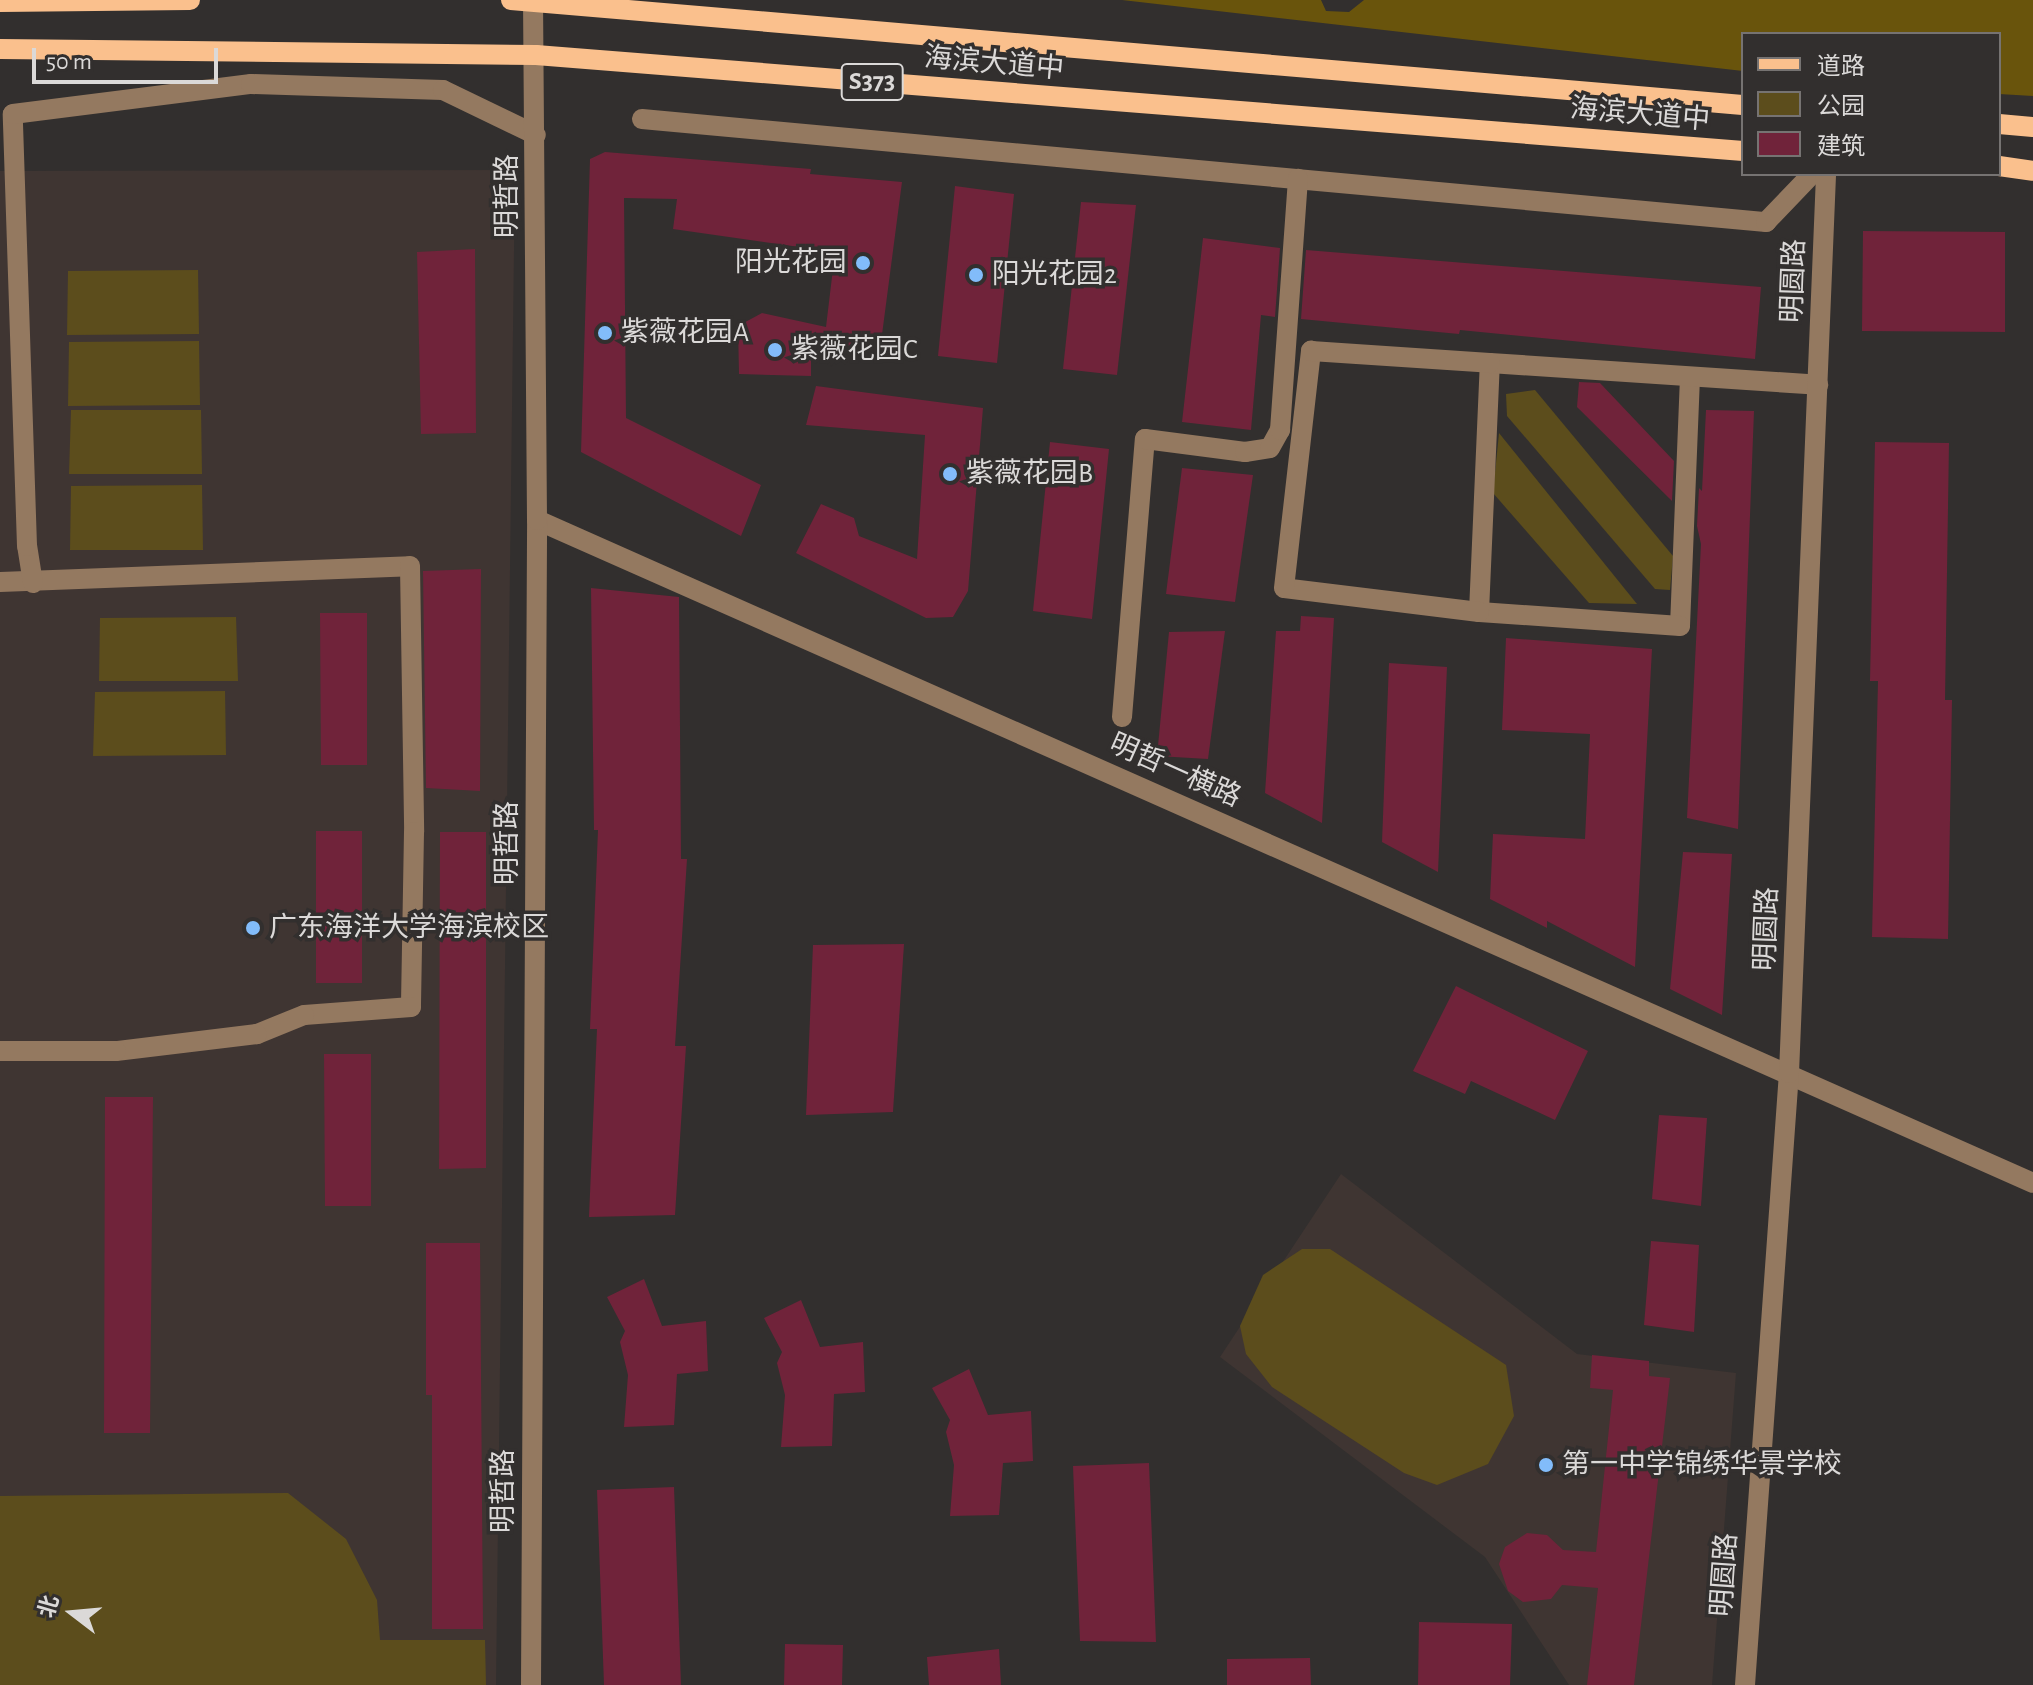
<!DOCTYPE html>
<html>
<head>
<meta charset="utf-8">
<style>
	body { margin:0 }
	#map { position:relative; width:2033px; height:1685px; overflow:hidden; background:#322f2e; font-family:"Alegreya Sans","Noto Sans SC",sans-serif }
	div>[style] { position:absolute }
	.built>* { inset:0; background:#3f3532 }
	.green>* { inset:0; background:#5c4d1c }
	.forest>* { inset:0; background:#69540c }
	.building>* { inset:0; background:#70233a }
	.minor>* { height:20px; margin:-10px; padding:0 10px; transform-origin:10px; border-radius:10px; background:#947960 }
	.major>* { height:20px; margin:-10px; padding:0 10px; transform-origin:10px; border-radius:10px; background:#fac08d }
	.dots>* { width:22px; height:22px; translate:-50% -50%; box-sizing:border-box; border:4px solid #322f2e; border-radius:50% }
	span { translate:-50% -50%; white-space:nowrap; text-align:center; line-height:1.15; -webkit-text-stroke:7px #322f2e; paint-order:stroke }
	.shield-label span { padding:2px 6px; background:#322f2e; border:2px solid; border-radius:6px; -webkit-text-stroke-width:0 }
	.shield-label { font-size:26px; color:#dbd9d8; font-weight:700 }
	.street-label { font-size:28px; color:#dbd9d8 }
	.poi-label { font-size:28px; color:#dbd9d8 }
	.right { translate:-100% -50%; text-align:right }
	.left { translate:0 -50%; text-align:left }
	.legend { position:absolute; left:1741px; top:32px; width:260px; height:144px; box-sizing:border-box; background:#322f2e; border:2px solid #767372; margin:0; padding:10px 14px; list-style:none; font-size:24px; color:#dbd9d8 }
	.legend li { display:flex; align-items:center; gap:16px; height:40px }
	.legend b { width:40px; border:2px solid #767372 }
	.north { position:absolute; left:32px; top:1573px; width:80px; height:80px; -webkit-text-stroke:6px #322f2e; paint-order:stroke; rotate:286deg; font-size:22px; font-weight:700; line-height:32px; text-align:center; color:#dbd9d8 }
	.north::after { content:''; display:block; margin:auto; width:28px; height:36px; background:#dbd9d8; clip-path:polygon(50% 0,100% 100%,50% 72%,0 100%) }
	.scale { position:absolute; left:32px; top:48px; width:186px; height:36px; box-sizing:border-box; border:4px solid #dbd9d8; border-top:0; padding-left:10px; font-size:24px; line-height:28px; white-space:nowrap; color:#dbd9d8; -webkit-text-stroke:6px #322f2e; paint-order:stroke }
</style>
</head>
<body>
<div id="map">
	<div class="built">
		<div style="clip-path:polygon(515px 170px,496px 1685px,0 1685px,0 171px)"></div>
		<div style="clip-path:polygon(1341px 1174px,1577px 1354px,1736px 1373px,1712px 1685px,1569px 1685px,1485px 1557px,1220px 1357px)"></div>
	</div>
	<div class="green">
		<div style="clip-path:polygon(198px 270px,199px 334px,67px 335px,68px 271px)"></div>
		<div style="clip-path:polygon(199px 341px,200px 405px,68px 406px,69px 342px)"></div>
		<div style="clip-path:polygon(1535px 390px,1673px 556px,1670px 590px,1655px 589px,1507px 416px,1506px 394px)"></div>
		<div style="clip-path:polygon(71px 410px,201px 410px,202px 474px,69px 474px)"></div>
		<div style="clip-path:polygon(1499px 433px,1637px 604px,1589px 603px,1493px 493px)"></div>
		<div style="clip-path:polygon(202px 485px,203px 550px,70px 550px,71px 486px)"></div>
		<div style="clip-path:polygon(236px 617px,238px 681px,99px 681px,100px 618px)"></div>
		<div style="clip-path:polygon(225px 691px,226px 755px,93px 756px,95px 692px)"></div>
		<div style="clip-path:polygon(1302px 1249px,1330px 1249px,1506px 1365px,1514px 1416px,1488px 1464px,1437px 1485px,1404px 1473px,1272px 1387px,1246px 1354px,1240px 1326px,1263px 1275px)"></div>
		<div style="clip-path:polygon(288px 1493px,346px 1539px,377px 1600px,380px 1640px,485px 1640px,486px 1685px,0 1685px,0 1496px)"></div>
	</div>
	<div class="forest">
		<div style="clip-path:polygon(1122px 0,1321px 0,1326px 11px,1349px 12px,1364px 0,2033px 0,2033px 96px,1999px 94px,1999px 34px,1743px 34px,1743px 71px)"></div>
	</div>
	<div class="building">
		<div style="clip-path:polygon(605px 152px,811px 169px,810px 174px,902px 182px,880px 350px,811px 342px,811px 376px,739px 374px,738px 326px,762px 313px,826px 327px,835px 252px,673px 229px,677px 199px,624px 198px,626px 418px,761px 485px,741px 536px,581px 452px,590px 159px)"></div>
		<div style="clip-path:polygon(955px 186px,1014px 194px,997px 363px,938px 356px)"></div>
		<div style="clip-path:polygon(1081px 202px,1136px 205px,1117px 375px,1063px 369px)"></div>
		<div style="clip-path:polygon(1863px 231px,2005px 232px,2005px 332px,1862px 331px)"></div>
		<div style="clip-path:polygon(1203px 238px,1280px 248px,1275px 317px,1261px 315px,1251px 430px,1182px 422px)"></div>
		<div style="clip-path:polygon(475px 249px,476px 433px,421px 434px,417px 252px)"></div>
		<div style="clip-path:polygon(1306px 250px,1761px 287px,1755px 359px,1460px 330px,1459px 334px,1301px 319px)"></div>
		<div style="clip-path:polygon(1579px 382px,1600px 383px,1674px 461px,1672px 501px,1577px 407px)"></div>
		<div style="clip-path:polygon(816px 386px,983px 408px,968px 591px,953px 617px,926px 618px,796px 553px,821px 504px,854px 518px,859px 536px,917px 559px,925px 435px,806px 425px)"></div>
		<div style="clip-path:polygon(1706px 410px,1754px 411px,1738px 829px,1687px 818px,1701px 544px,1697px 526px,1699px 488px,1702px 491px)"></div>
		<div style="clip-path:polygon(1050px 442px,1109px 449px,1092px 619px,1033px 611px)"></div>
		<div style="clip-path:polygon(1875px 442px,1949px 443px,1945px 700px,1952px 700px,1948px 939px,1872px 937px,1878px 681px,1870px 681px)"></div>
		<div style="clip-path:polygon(1182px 468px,1253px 475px,1235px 602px,1166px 594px)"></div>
		<div style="clip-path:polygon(481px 569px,480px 791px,426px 788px,423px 571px)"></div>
		<div style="clip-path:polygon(591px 588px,679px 597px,681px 859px,687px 859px,675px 1046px,686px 1046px,675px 1215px,589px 1217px,597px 1029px,590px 1029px,598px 830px,594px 830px)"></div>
		<div style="clip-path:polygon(320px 613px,367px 613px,367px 765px,321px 765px)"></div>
		<div style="clip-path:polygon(1301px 616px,1334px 618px,1322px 823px,1265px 793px,1276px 631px,1300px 631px)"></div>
		<div style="clip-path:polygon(1225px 631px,1208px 759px,1157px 756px,1169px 632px)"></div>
		<div style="clip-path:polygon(1506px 638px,1652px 649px,1635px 967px,1547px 921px,1547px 928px,1490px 899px,1493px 834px,1585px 839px,1590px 734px,1502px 730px)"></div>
		<div style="clip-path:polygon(1389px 663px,1447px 667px,1438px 872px,1382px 842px)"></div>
		<div style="clip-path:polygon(316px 831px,362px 831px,362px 983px,316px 983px)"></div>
		<div style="clip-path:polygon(440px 832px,486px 832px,486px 1168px,439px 1169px)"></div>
		<div style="clip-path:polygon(1683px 852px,1732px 854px,1722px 1015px,1670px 989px)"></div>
		<div style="clip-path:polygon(904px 944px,893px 1112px,806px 1115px,813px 945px)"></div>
		<div style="clip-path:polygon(1456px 986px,1588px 1051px,1555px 1120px,1471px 1081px,1465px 1094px,1413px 1071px)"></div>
		<div style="clip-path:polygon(324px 1054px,371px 1054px,371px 1206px,325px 1206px)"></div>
		<div style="clip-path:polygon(105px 1097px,153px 1097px,150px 1433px,104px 1433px)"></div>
		<div style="clip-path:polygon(1659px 1115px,1707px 1118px,1701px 1206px,1652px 1199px)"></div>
		<div style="clip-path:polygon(1651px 1241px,1699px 1245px,1694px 1332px,1644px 1325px)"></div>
		<div style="clip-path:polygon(426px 1243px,480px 1243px,483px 1629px,432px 1629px,432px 1395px,426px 1395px)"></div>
		<div style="clip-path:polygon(644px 1279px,662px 1326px,706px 1321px,708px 1371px,677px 1374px,674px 1425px,624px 1427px,628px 1375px,620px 1342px,625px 1331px,607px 1297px)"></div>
		<div style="clip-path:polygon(801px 1300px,820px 1347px,863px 1342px,865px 1392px,834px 1394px,832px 1446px,781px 1447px,785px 1395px,777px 1363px,782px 1352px,764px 1318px)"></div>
		<div style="clip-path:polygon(1592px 1355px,1649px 1361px,1649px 1376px,1670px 1378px,1634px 1685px,1587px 1685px,1598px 1588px,1562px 1585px,1551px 1599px,1523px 1602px,1508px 1591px,1499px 1564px,1505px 1547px,1527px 1533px,1547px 1535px,1563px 1550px,1596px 1552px,1613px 1390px,1590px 1388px)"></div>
		<div style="clip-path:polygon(969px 1369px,988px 1415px,1031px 1411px,1033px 1461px,1003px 1463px,999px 1515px,950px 1516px,954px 1465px,946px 1432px,950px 1420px,932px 1388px)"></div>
		<div style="clip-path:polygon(1149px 1463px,1156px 1642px,1080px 1641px,1073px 1466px)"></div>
		<div style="clip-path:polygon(674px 1487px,681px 1685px,604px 1685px,597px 1490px)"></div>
		<div style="clip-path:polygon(1419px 1622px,1512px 1624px,1510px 1685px,1418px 1685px)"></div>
		<div style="clip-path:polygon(785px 1644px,843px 1645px,842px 1685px,784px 1685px)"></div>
		<div style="clip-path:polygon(999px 1649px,1001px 1685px,929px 1685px,927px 1657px)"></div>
		<div style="clip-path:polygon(1310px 1658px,1311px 1685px,1227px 1685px,1227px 1659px)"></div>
	</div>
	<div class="minor">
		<div style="left:642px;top:119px;width:1129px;rotate:5.24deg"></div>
		<div style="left:1766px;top:222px;width:66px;rotate:-46.2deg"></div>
		<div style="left:1690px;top:377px;width:249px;rotate:92.3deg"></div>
		<div style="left:1680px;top:626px;width:201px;rotate:-176deg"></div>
		<div style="left:1479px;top:612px;width:249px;rotate:-87.5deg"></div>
		<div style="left:1490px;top:363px;width:329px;rotate:3.8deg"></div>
		<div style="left:537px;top:520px;width:1636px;rotate:23.9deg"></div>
		<div style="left:0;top:582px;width:410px;rotate:-2.2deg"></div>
		<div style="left:410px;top:566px;width:266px;rotate:89.1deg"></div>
		<div style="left:414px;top:832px;width:175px;rotate:91deg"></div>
		<div style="left:411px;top:1007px;width:107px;rotate:175.7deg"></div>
		<div style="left:304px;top:1015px;width:51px;rotate:158deg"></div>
		<div style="left:257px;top:1034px;width:142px;rotate:173.1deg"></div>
		<div style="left:116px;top:1051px;width:116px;rotate:180deg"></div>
		<div style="left:33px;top:583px;width:37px;rotate:-99deg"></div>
		<div style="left:27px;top:546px;width:432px;rotate:-91.9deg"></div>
		<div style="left:13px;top:114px;width:240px;rotate:-7.2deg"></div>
		<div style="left:251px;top:84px;width:192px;rotate:1.8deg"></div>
		<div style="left:443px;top:90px;width:103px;rotate:25.8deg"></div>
		<div style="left:1479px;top:612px;width:196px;rotate:-173deg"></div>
		<div style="left:1284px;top:588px;width:239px;rotate:-83.5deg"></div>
		<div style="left:1311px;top:351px;width:179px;rotate:3.8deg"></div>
		<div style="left:1122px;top:717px;width:279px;rotate:-85.3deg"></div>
		<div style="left:1145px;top:439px;width:101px;rotate:7.4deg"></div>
		<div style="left:1245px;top:452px;width:25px;rotate:-9deg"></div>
		<div style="left:1270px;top:448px;width:21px;rotate:-61deg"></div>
		<div style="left:1280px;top:430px;width:252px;rotate:-85.9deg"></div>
		<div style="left:531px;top:1685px;width:1165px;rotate:-89.7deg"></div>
		<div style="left:537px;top:520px;width:518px;rotate:-90.44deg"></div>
		<div style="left:1745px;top:1685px;width:614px;rotate:-85.89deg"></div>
		<div style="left:1789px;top:1073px;width:900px;rotate:-87.64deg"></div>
	</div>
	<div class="major">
		<div style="left:511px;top:0;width:1236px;rotate:4.87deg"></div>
		<div style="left:0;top:2px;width:190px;rotate:-0.6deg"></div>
		<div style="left:0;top:49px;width:536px;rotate:0.64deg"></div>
		<div style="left:536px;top:55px;width:1211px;rotate:4.55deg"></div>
		<div style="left:1999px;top:124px;width:34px;rotate:5deg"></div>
		<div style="left:1999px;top:166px;width:34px;rotate:8deg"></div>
	</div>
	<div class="dots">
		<div style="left:863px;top:263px;background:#82bcfa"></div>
		<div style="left:976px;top:275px;background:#82bcfa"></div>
		<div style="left:605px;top:333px;background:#82bcfa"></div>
		<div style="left:775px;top:350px;background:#82bcfa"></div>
		<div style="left:950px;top:474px;background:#82bcfa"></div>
		<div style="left:253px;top:928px;background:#82bcfa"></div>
		<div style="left:1546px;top:1465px;background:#82bcfa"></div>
	</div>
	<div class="shield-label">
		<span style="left:872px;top:82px">S373</span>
	</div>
	<div class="street-label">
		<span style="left:994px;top:64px;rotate:5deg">海滨大道中</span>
		<span style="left:1640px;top:115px;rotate:5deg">海滨大道中</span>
		<span style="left:508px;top:196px;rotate:-90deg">明哲路</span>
		<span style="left:1794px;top:281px;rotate:-88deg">明圆路</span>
		<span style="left:1175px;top:771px;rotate:24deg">明哲一横路</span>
		<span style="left:508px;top:843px;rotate:-90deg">明哲路</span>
		<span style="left:1767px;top:929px;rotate:-88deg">明圆路</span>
		<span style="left:504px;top:1491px;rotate:-90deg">明哲路</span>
		<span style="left:1725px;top:1575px;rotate:-86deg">明圆路</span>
	</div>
	<div class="poi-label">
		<span class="right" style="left:847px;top:263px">阳光花园</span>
		<span class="left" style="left:992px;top:275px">阳光花园2</span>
		<span class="left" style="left:621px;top:333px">紫薇花园A</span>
		<span class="left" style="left:791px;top:350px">紫薇花园C</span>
		<span class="left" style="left:966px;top:474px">紫薇花园B</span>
		<span class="left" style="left:269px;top:928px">广东海洋大学海滨校区</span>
		<span class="left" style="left:1562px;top:1465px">第一中学锦绣华景学校</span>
	</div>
	<ul class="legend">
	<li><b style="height:10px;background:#fac08d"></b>道路</li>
	<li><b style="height:22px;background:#5c4d1c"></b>公园</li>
	<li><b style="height:22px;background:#70233a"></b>建筑</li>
	</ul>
	<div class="north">北</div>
	<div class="scale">50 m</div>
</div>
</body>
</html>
